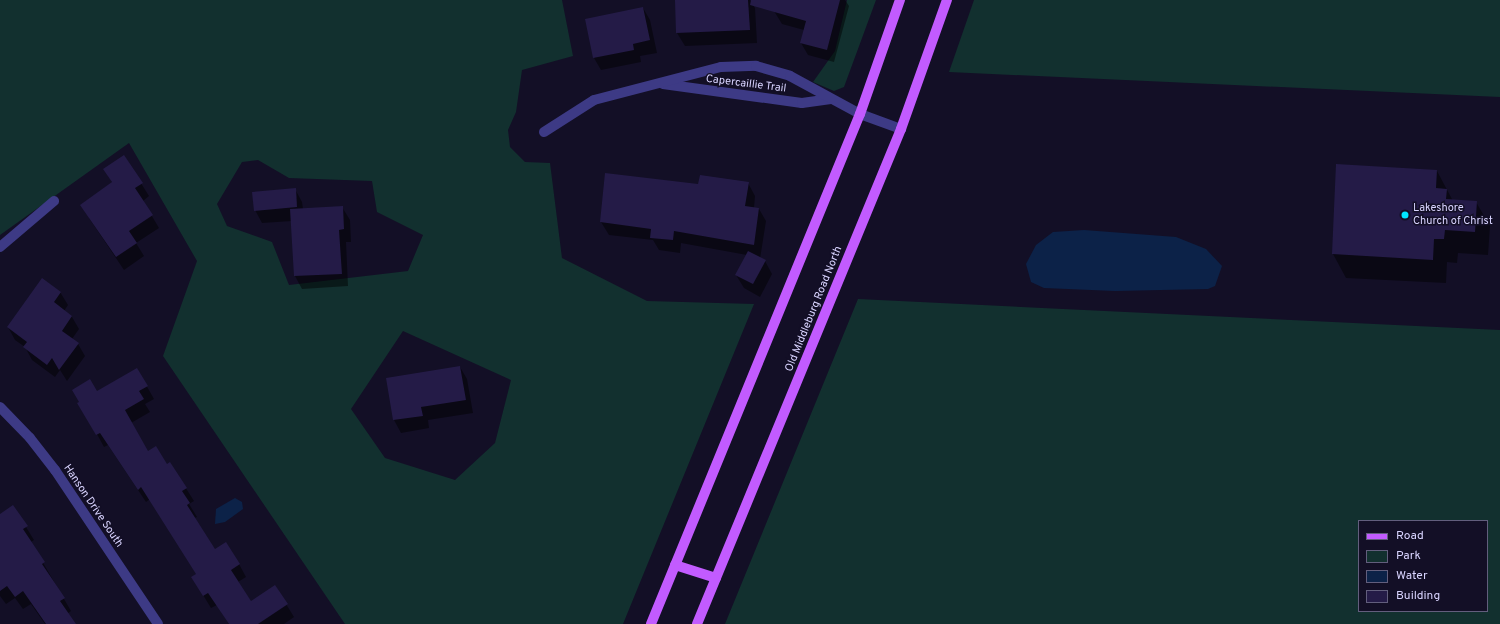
<!DOCTYPE html>
<html>
<head>
<meta charset="utf-8">
<style>
	body { margin:0 }
	#map { position:relative; width:1500px; height:624px; overflow:hidden; background:#130f26; font-family:Overpass,sans-serif }
	div>[style] { position:absolute }
	.green>* { inset:0; background:#12302f }
	.water>* { inset:0; background:#0c2248 }
	.shadow>* { inset:0; background:#0007 }
	.building>* { inset:0; background:#241b47 }
	.minor>* { height:10px; margin:-5px; padding:0 5px; transform-origin:5px; border-radius:5px; background:#3d3a85 }
	.major>* { height:10px; margin:-5px; padding:0 5px; transform-origin:5px; border-radius:5px; background:#c25bff }
	.dots>* { width:11px; height:11px; translate:-50% -50%; box-sizing:border-box; border:2px solid #130f26; border-radius:50% }
	span { translate:-50% -50%; white-space:nowrap; text-align:center; line-height:1.15; -webkit-text-stroke:3px #130f26; paint-order:stroke }
	.street-label { font-size:11px; color:#d9d4ff }
	.poi-label { font-size:11px; color:#d9d4ff }
	.left { translate:0 -50%; text-align:left }
	.legend { position:absolute; left:1358px; top:520px; width:130px; height:92px; box-sizing:border-box; background:#130f26; border:1px solid #625e7d; margin:0; padding:5px 7px; list-style:none; font-size:12px; color:#d9d4ff }
	.legend li { display:flex; align-items:center; gap:8px; height:20px }
	.legend b { width:20px; border:1px solid #625e7d }
</style>
</head>
<body>
<div id="map">
	<div class="green">
		<div style="clip-path:polygon(evenodd,0 0,562px 0,573px 56px,522px 70px,516px 112px,508px 130px,510px 147px,525px 162px,550px 163px,562px 258px,647px 301px,754px 304px,623px 624px,345px 624px,163px 356px,197px 261px,129px 143px,0 235px,0 0,258px 160px,289px 178px,372px 181px,377px 212px,423px 235px,408px 271px,289px 285px,272px 242px,227px 226px,217px 204px,242px 162px,258px 160px,0 0,403px 331px,511px 380px,495px 443px,455px 480px,385px 458px,351px 409px,403px 331px)"></div>
		<div style="clip-path:polygon(847px 0,876px 0,844px 87px,834px 91px,813px 82px,835px 51px)"></div>
		<div style="clip-path:polygon(974px 0,1500px 0,1500px 97px,949px 72px)"></div>
		<div style="clip-path:polygon(evenodd,858px 299px,1500px 330px,1500px 624px,725px 624px,858px 299px,1359px 521px,1487px 521px,1487px 611px,1359px 611px,1359px 521px)"></div>
	</div>
	<div class="water">
		<div style="clip-path:polygon(1084px 230px,1176px 237px,1206px 249px,1222px 266px,1215px 286px,1208px 289px,1115px 291px,1044px 288px,1031px 282px,1026px 264px,1036px 245px,1053px 232px)"></div>
		<div style="clip-path:polygon(235px 498px,242px 502px,243px 509px,225px 522px,215px 524px,216px 509px)"></div>
	</div>
	<div class="shadow">
		<div style="clip-path:polygon(676px 0,750px 0,755px 8px,757px 43px,685px 46px,677px 33px)"></div>
		<div style="clip-path:polygon(777px 0,845px 0,849px 6px,834px 62px,808px 55px,801px 43px,804px 30px,782px 24px,774px 11px)"></div>
		<div style="clip-path:polygon(643px 8px,650px 20px,657px 53px,640px 56px,641px 62px,601px 70px,594px 58px)"></div>
		<div style="clip-path:polygon(124px 156px,149px 196px,143px 201px,159px 228px,136px 243px,144px 256px,124px 270px,89px 218px,112px 182px,105px 169px)"></div>
		<div style="clip-path:polygon(1337px 165px,1437px 171px,1453px 201px,1476px 202px,1490px 226px,1488px 255px,1458px 253px,1457px 263px,1447px 262px,1446px 283px,1346px 278px,1333px 254px)"></div>
		<div style="clip-path:polygon(748px 183px,755px 196px,754px 208px,759px 209px,766px 221px,760px 259px,765px 261px,772px 274px,760px 297px,744px 288px,736px 275px,747px 255px,681px 243px,680px 253px,659px 250px,653px 240px,609px 235px,601px 222px,699px 185px)"></div>
		<div style="clip-path:polygon(295px 189px,302px 202px,303px 209px,342px 207px,350px 220px,351px 242px,346px 242px,348px 286px,302px 289px,295px 276px,292px 221px,262px 223px,255px 210px)"></div>
		<div style="clip-path:polygon(60px 292px,68px 305px,64px 311px,72px 317px,79px 329px,72px 339px,78px 344px,85px 356px,67px 381px,60px 370px,55px 377px,32px 360px,25px 347px,15px 340px,8px 327px)"></div>
		<div style="clip-path:polygon(460px 367px,467px 379px,473px 413px,428px 420px,429px 428px,401px 433px,394px 420px)"></div>
		<div style="clip-path:polygon(137px 369px,154px 399px,145px 404px,150px 412px,131px 423px,148px 453px,167px 465px,170px 463px,194px 501px,189px 504px,197px 517px,194px 518px,215px 550px,239px 564px,246px 577px,238px 582px,251px 602px,275px 586px,294px 617px,284px 624px,229px 624px,217px 605px,211px 608px,200px 590px,197px 574px,150px 499px,146px 502px,108px 445px,104px 447px,73px 390px,97px 393px)"></div>
		<div style="clip-path:polygon(13px 506px,34px 540px,31px 542px,71px 611px,67px 614px,75px 624px,45px 624px,31px 604px,23px 609px,15px 598px,6px 604px,0 596px,0 515px)"></div>
	</div>
	<div class="building">
		<div style="clip-path:polygon(675px 0,748px 0,750px 30px,676px 33px)"></div>
		<div style="clip-path:polygon(751px 0,840px 0,827px 50px,800px 43px,806px 21px,750px 5px)"></div>
		<div style="clip-path:polygon(643px 7px,650px 40px,633px 44px,634px 50px,593px 58px,585px 19px)"></div>
		<div style="clip-path:polygon(124px 155px,143px 183px,135px 188px,153px 215px,129px 231px,137px 243px,116px 257px,80px 205px,112px 182px,103px 169px)"></div>
		<div style="clip-path:polygon(1336px 164px,1437px 170px,1436px 188px,1447px 189px,1446px 199px,1477px 201px,1475px 232px,1445px 230px,1444px 239px,1434px 239px,1433px 260px,1332px 254px)"></div>
		<div style="clip-path:polygon(605px 173px,698px 184px,700px 175px,749px 182px,745px 206px,759px 208px,754px 245px,674px 231px,673px 240px,650px 238px,651px 229px,600px 222px)"></div>
		<div style="clip-path:polygon(296px 188px,297px 207px,254px 211px,252px 192px)"></div>
		<div style="clip-path:polygon(343px 206px,344px 229px,339px 230px,342px 274px,294px 276px,290px 209px)"></div>
		<div style="clip-path:polygon(748px 251px,766px 260px,753px 284px,735px 275px)"></div>
		<div style="clip-path:polygon(42px 278px,61px 292px,54px 302px,72px 316px,62px 331px,79px 343px,59px 370px,52px 358px,47px 365px,23px 347px,27px 342px,7px 327px)"></div>
		<div style="clip-path:polygon(460px 366px,466px 400px,421px 407px,423px 416px,393px 420px,386px 378px)"></div>
		<div style="clip-path:polygon(137px 368px,148px 386px,139px 391px,144px 399px,125px 410px,148px 451px,156px 446px,167px 464px,170px 462px,187px 488px,182px 491px,190px 503px,187px 505px,215px 549px,226px 542px,240px 564px,231px 570px,251px 601px,275px 585px,288px 604px,258px 624px,229px 624px,208px 593px,203px 596px,191px 577px,196px 574px,141px 487px,138px 490px,100px 433px,96px 435px,77px 403px,79px 402px,72px 390px,90px 379px,97px 391px)"></div>
		<div style="clip-path:polygon(13px 505px,28px 526px,23px 529px,45px 562px,42px 564px,65px 598px,60px 601px,76px 624px,46px 624px,23px 591px,15px 597px,7px 586px,0 591px,0 514px)"></div>
	</div>
	<div class="minor">
		<div style="left:663px;top:84px;width:140px;rotate:7.8deg"></div>
		<div style="left:802px;top:103px;width:29px;rotate:-8deg"></div>
		<div style="left:544px;top:132px;width:59px;rotate:-32.6deg"></div>
		<div style="left:594px;top:100px;width:131px;rotate:-14.6deg"></div>
		<div style="left:721px;top:67px;width:35px;rotate:-2deg"></div>
		<div style="left:756px;top:66px;width:35px;rotate:16deg"></div>
		<div style="left:790px;top:76px;width:80px;rotate:28.5deg"></div>
		<div style="left:860px;top:114px;width:44px;rotate:20.1deg"></div>
		<div style="left:0;top:247px;width:71px;rotate:-40.4deg"></div>
		<div style="left:0;top:407px;width:43px;rotate:45.9deg"></div>
		<div style="left:30px;top:438px;width:41px;rotate:52deg"></div>
		<div style="left:55px;top:470px;width:185px;rotate:56.2deg"></div>
	</div>
	<div class="major">
		<div style="left:675px;top:565px;width:43px;rotate:17.6deg"></div>
		<div style="left:651px;top:624px;width:551px;rotate:-67.72deg"></div>
		<div style="left:860px;top:114px;width:121px;rotate:-70.7deg"></div>
		<div style="left:697px;top:624px;width:535px;rotate:-67.6deg"></div>
		<div style="left:901px;top:129px;width:137px;rotate:-70.4deg"></div>
	</div>
	<div class="dots">
		<div style="left:1405px;top:215px;background:#00e5ff"></div>
	</div>
	<div class="street-label">
		<span style="left:746px;top:84px;rotate:7deg">Capercaillie Trail</span>
		<span style="left:814px;top:309px;rotate:-68deg">Old Middleburg Road North</span>
		<span style="left:93px;top:506px;rotate:56deg">Hanson Drive South</span>
	</div>
	<div class="poi-label">
		<span class="left" style="left:1413px;top:215px">Lakeshore<br>Church of Christ</span>
	</div>
	<ul class="legend">
	<li><b style="height:5px;background:#c25bff"></b>Road</li>
	<li><b style="height:11px;background:#12302f"></b>Park</li>
	<li><b style="height:11px;background:#0c2248"></b>Water</li>
	<li><b style="height:11px;background:#241b47"></b>Building</li>
	</ul>
</div>
</body>
</html>
